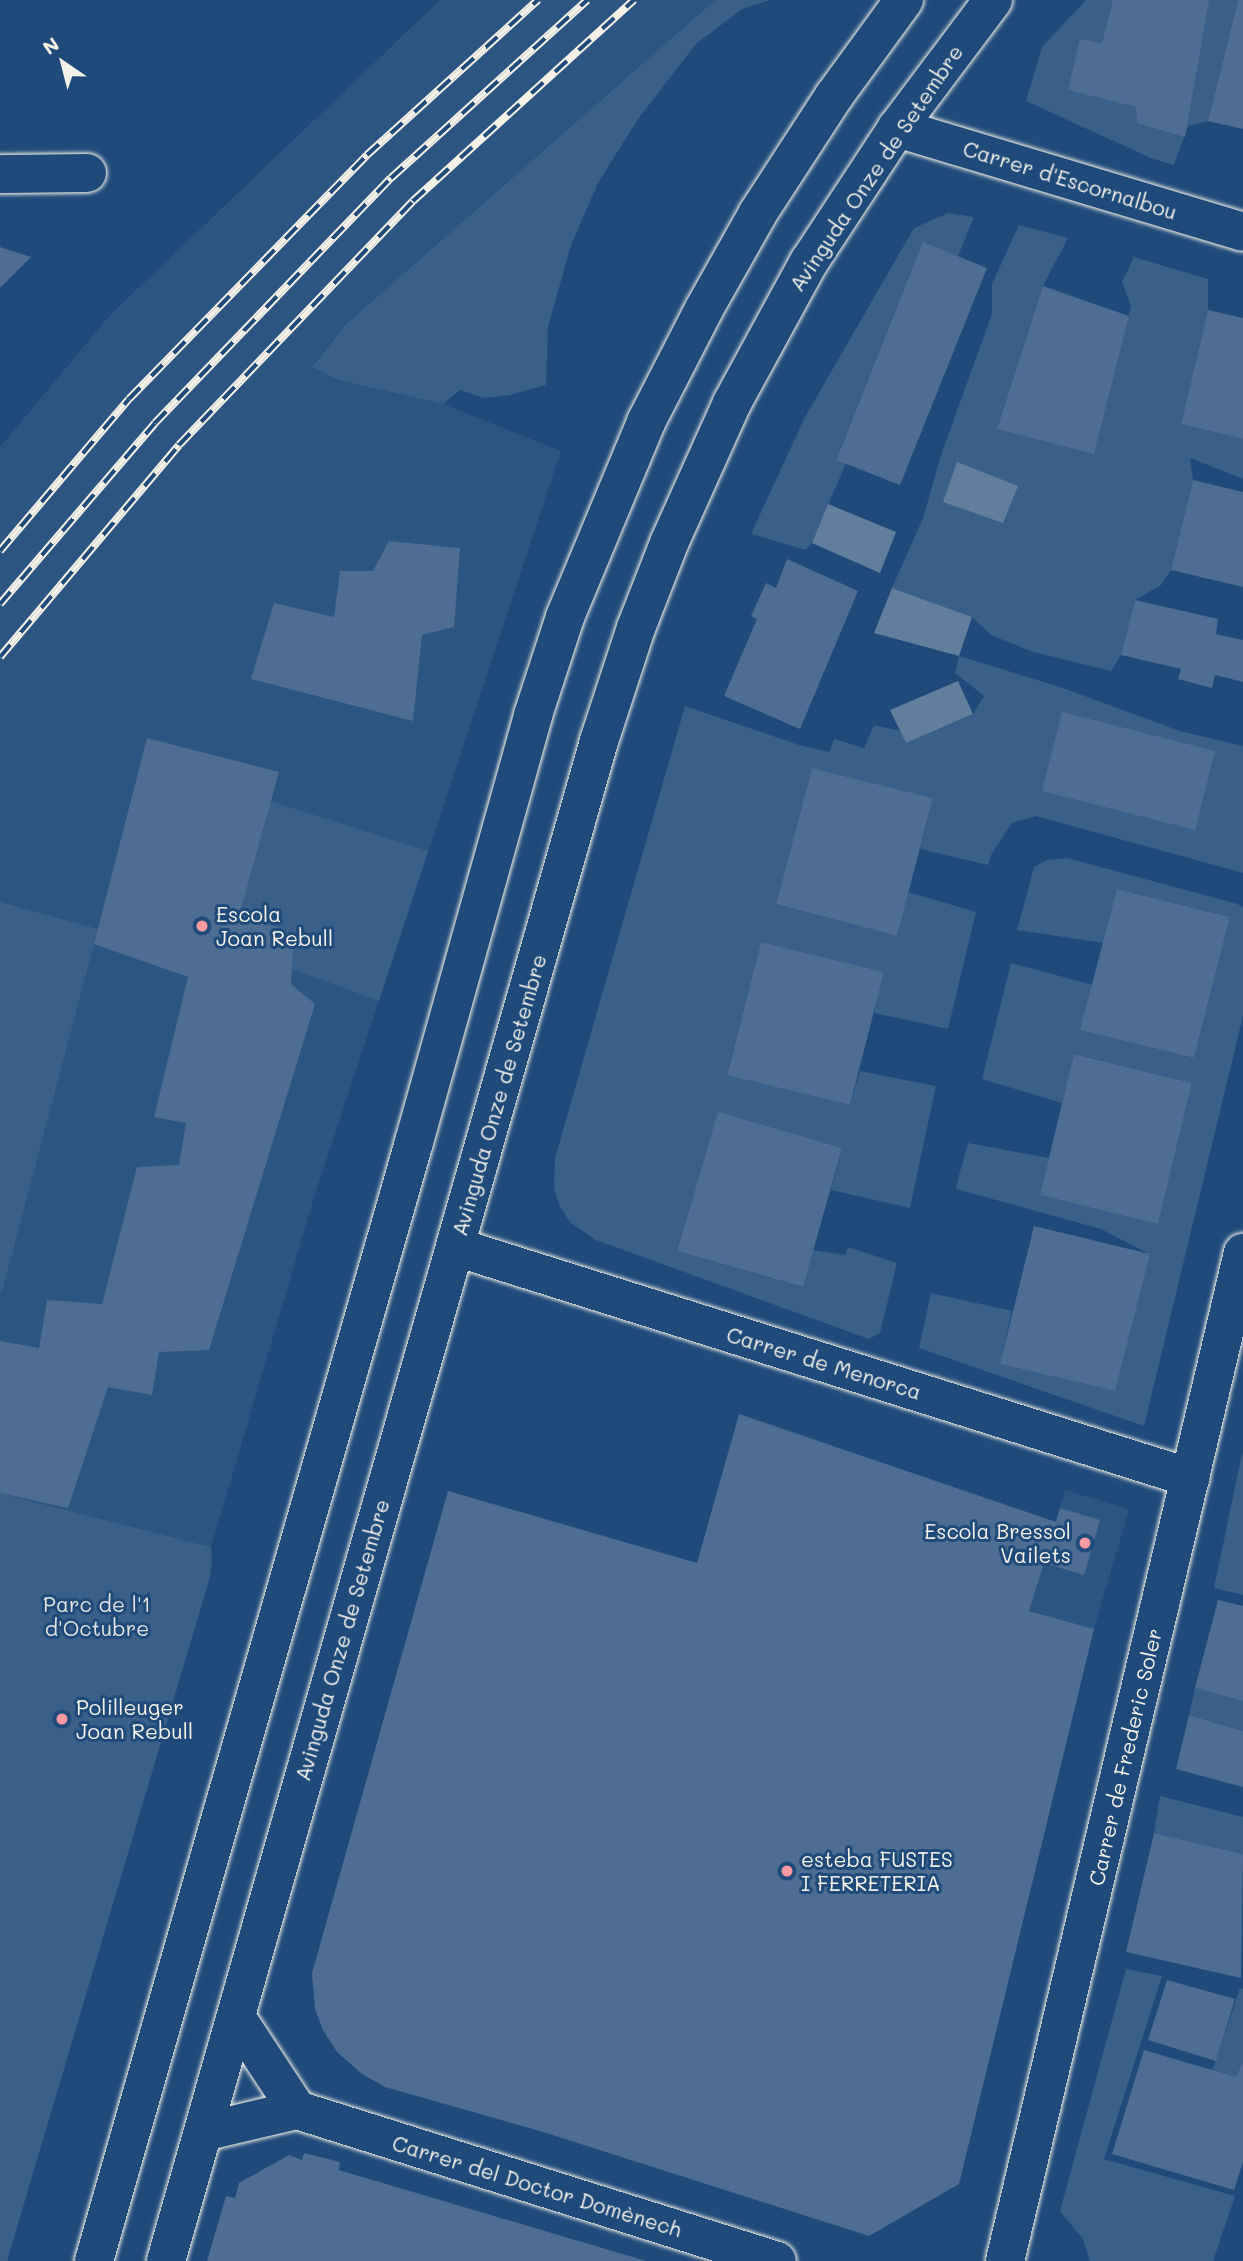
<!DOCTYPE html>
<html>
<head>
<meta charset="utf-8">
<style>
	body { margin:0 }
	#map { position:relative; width:1243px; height:2261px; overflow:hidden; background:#1f4a7a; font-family:Mali,sans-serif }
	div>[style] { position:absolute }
	.built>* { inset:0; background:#2d5581 }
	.green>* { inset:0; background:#3a5f88 }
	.water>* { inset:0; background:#627e9d }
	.building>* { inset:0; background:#4d6e92 }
	.roads { filter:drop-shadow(0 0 2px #f4f1e8) drop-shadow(0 0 2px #f4f1e8) }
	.minor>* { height:38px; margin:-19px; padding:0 19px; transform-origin:19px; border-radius:19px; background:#1f4a7a }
	.primary>* { height:38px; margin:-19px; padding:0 19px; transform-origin:19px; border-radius:19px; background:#1f4a7a }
	.rail>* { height:8px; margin-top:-4px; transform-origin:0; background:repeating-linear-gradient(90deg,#1f4a7a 0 16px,#f4f1e8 0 32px); box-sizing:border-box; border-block:2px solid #f4f1e8 }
	.dots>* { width:19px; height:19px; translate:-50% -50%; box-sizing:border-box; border:4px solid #1f4a7a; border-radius:50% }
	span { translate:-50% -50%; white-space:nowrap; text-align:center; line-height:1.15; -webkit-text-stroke:6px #1f4a7a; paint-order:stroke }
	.street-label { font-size:21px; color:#f4f1e8 }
	.poi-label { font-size:21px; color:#f4f1e8 }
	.left { translate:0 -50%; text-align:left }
	.right { translate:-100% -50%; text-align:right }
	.park-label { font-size:21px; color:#e1e2de }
	.north { position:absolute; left:28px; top:28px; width:70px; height:70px; -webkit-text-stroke:5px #1f4a7a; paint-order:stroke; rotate:325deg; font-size:19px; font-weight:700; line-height:28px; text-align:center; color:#f4f1e8 }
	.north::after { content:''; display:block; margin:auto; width:24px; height:32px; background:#f4f1e8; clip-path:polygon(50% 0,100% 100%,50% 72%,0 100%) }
</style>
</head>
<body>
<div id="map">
	<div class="built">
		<div style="clip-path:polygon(440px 0,715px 0,346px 324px,312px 366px,338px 380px,443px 404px,561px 451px,316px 1191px,211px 1547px,0 1493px,0 447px,110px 315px)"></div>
		<div style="clip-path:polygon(1065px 1490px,1129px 1509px,1094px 1629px,1029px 1611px)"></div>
	</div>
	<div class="green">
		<div style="clip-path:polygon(715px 0,770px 0,742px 9px,696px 44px,638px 119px,598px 183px,571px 245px,548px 327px,546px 385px,510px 395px,484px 398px,460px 390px,443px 404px,338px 380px,312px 367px,346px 324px)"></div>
		<div style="clip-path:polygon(1086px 0,1238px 0,1208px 121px,1188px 126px,1174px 165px,1153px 159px,1026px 101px,1042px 47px)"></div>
		<div style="clip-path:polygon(948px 213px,974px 217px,958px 256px,923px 243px,836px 459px,846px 463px,812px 543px,806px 550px,751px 534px,805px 417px,914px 228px)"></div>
		<div style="clip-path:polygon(1019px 225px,1068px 238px,1043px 286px,997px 429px,1094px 453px,1131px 306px,1122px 282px,1134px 257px,1208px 279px,1208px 310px,1181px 424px,1243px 439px,1243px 479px,1190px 458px,1193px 480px,1171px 570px,1161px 585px,1135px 600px,1121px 655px,1111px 671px,1033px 652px,991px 635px,972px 617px,892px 588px,923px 518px,941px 455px,992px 314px,992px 284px)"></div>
		<div style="clip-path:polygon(959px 656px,1060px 687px,1180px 731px,1243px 746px,1243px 873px,1036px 816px,1012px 823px,991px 855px,988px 865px,920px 849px,933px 798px,812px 768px,776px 904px,897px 936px,908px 892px,976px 912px,948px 1029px,874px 1013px,883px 972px,761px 942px,727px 1074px,850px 1105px,860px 1071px,936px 1086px,910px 1208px,831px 1190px,842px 1148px,718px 1113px,677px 1251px,802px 1287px,813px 1250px,845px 1255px,848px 1247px,897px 1263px,880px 1333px,869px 1339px,596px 1240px,571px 1223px,560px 1207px,554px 1188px,555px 1158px,685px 706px,799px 745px,829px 752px,834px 739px,864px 748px,874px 725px,900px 731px,906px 743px,973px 714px,984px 696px,955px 673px)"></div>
		<div style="clip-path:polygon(270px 801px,428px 851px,379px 1001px,292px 969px,294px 935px,240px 912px)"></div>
		<div style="clip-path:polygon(1067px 858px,1238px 904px,1243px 908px,1243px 1016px,1144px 1426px,919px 1348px,931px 1293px,1012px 1311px,1000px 1364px,1115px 1391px,1149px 1254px,1101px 1229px,956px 1189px,958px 1179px,968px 1143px,1049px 1158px,1040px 1195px,1158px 1223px,1192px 1083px,1075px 1054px,1062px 1103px,982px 1079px,1011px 963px,1093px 985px,1081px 1030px,1194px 1058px,1230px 917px,1117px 889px,1104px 943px,1017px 930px,1034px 867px,1047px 860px)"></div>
		<div style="clip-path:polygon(0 902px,98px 929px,2px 1292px,0 1291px)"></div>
		<div style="clip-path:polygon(1242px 1453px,1243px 1454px,1243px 1595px,1214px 1588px)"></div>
		<div style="clip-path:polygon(0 1493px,211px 1547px,212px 1559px,210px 1577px,7px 2261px,0 2261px)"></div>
		<div style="clip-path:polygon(1195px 1688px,1243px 1701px,1243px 1731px,1189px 1715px)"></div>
		<div style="clip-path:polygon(1160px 1796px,1243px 1817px,1243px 1854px,1154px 1833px)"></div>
		<div style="clip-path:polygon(1126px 1969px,1162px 1976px,1104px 2159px,1235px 2196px,1213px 2261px,1090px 2261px,1083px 2239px,1060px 2211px)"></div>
		<div style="clip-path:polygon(1240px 1988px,1243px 1989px,1243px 2059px,1236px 2077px,1212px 2071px)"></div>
	</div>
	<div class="water">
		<div style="clip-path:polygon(957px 462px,1018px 486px,1003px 523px,943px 502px)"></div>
		<div style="clip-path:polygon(828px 504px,896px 532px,880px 573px,812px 543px)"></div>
		<div style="clip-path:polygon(892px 588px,972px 617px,959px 656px,874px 633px)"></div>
		<div style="clip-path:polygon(958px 681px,973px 714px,906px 743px,890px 710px)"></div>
	</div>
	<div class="building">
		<div style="clip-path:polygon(1113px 0,1209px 0,1185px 137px,1137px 123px,1136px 107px,1068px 90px,1080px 39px,1102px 44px)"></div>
		<div style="clip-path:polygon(1238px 0,1243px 0,1243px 129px,1208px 121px)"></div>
		<div style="clip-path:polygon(923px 242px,987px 268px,900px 485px,836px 460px)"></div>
		<div style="clip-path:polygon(0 247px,31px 257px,0 288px)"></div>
		<div style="clip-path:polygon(1043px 286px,1129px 316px,1094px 454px,997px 429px)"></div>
		<div style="clip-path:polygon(1208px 310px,1243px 318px,1243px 439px,1181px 424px)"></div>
		<div style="clip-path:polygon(1193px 480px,1243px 492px,1243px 587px,1171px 570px)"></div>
		<div style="clip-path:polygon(389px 541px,460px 548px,454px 627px,422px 635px,413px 721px,251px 679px,274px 603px,334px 617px,340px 571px,373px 571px)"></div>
		<div style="clip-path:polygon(787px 559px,858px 591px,800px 729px,724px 696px,757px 619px,751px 616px,766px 583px,776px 588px)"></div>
		<div style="clip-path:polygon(1135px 600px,1218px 619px,1216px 634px,1243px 640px,1243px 682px,1215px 675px,1212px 688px,1178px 679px,1181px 669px,1121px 655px)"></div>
		<div style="clip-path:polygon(1062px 712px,1215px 751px,1195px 830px,1042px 791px)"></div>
		<div style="clip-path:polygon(147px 738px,279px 772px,240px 912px,294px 935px,291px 984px,315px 1004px,209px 1350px,159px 1352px,152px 1395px,108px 1387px,68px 1508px,0 1493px,0 1341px,39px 1348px,47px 1300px,102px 1304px,137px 1167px,179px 1165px,186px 1123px,154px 1117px,188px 977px,94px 944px)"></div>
		<div style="clip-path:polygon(812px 768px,933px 798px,897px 936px,776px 904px)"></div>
		<div style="clip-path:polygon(1117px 889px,1230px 917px,1194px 1058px,1080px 1030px)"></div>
		<div style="clip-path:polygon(761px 942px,884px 972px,850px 1105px,727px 1075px)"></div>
		<div style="clip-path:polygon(1074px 1054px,1192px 1083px,1158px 1224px,1040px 1195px)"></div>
		<div style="clip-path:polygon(718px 1112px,842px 1148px,803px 1287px,677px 1251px)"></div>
		<div style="clip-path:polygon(1034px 1226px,1150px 1254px,1115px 1391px,1000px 1364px)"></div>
		<div style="clip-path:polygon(739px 1414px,1056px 1522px,1060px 1508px,1100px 1520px,1084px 1575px,1044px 1563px,1029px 1611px,1094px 1629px,959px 2184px,869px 2236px,540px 2131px,385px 2087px,362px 2074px,337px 2052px,323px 2030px,315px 2009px,312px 1973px,448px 1491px,697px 1563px)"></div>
		<div style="clip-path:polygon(1218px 1600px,1243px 1606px,1243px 1701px,1195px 1688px)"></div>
		<div style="clip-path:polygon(1189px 1715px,1243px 1731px,1243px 1787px,1176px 1769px)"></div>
		<div style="clip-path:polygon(1154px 1833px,1243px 1854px,1241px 1978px,1126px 1952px)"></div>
		<div style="clip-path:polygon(1167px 1980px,1235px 1999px,1216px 2061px,1148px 2040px)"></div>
		<div style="clip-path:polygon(1144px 2050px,1236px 2077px,1243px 2060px,1243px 2162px,1234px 2190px,1112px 2154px)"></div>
		<div style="clip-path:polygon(304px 2153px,340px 2162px,339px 2170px,646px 2261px,207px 2261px,226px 2196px,235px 2198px,239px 2183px,289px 2155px,302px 2160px)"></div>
	</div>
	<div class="roads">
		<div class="minor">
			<div style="left:897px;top:128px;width:361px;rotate:16.7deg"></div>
			<div style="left:0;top:174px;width:87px;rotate:-0.7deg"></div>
			<div style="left:456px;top:1247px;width:770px;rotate:17.45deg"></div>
			<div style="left:236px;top:2017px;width:111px;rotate:56.7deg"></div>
			<div style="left:203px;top:2132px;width:97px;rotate:-13.2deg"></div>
			<div style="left:297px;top:2110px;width:503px;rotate:17.46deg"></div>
			<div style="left:1005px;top:2261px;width:1036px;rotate:-76.72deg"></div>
		</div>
		<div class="primary">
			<div style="left:94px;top:2261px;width:1164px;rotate:-74.04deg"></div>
			<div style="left:414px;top:1142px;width:443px;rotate:-74.4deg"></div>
			<div style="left:533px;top:715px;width:103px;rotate:-71.9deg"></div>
			<div style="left:565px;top:617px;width:211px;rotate:-67.4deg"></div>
			<div style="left:646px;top:422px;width:127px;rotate:-62.8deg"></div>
			<div style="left:704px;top:309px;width:110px;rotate:-60.6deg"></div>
			<div style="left:758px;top:213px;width:140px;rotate:-57deg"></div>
			<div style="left:834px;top:96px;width:119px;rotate:-53.9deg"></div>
			<div style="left:166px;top:2261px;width:1580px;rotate:-74.1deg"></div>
			<div style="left:599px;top:741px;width:119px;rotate:-71.9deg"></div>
			<div style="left:636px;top:628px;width:93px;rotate:-68.7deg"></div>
			<div style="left:670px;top:541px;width:151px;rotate:-65.8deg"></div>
			<div style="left:732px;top:403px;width:161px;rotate:-61.4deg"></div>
			<div style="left:809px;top:262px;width:160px;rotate:-56.7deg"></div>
			<div style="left:897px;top:128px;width:160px;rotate:-53.1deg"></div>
		</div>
	</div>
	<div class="rail">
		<div style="left:0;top:551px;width:199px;rotate:-49.7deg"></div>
		<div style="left:129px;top:399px;width:341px;rotate:-45.7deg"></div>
		<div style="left:367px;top:155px;width:231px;rotate:-42.2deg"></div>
		<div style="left:0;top:604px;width:238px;rotate:-49.4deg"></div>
		<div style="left:155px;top:423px;width:340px;rotate:-46.1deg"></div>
		<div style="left:391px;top:178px;width:265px;rotate:-42.2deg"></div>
		<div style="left:0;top:657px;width:277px;rotate:-49.8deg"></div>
		<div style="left:179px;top:445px;width:338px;rotate:-46.2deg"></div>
		<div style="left:413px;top:201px;width:299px;rotate:-42.3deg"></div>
	</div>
	<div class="dots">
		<div style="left:202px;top:926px;background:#ff9aa2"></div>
		<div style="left:1085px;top:1543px;background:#ff9aa2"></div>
		<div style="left:62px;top:1719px;background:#ff9aa2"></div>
		<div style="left:787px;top:1871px;background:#ff9aa2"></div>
	</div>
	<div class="street-label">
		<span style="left:876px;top:168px;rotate:-56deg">Avinguda Onze de Setembre</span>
		<span style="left:1070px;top:180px;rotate:17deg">Carrer d'Escornalbou</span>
		<span style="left:499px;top:1095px;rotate:-74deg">Avinguda Onze de Setembre</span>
		<span style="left:824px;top:1363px;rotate:17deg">Carrer de Menorca</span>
		<span style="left:342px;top:1640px;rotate:-74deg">Avinguda Onze de Setembre</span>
		<span style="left:1125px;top:1757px;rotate:-77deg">Carrer de Frederic Soler</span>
		<span style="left:537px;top:2186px;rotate:17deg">Carrer del Doctor Domènech</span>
	</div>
	<div class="poi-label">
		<span class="left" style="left:216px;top:926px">Escola<br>Joan Rebull</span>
		<span class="right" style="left:1071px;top:1543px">Escola Bressol<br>Vailets</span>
		<span class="left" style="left:76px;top:1719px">Polilleuger<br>Joan Rebull</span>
		<span class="left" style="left:801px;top:1871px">esteba FUSTES<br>I FERRETERIA</span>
	</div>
	<div class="park-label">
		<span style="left:97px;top:1616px">Parc de l'1<br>d'Octubre</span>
	</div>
	<div class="north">N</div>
</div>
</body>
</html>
